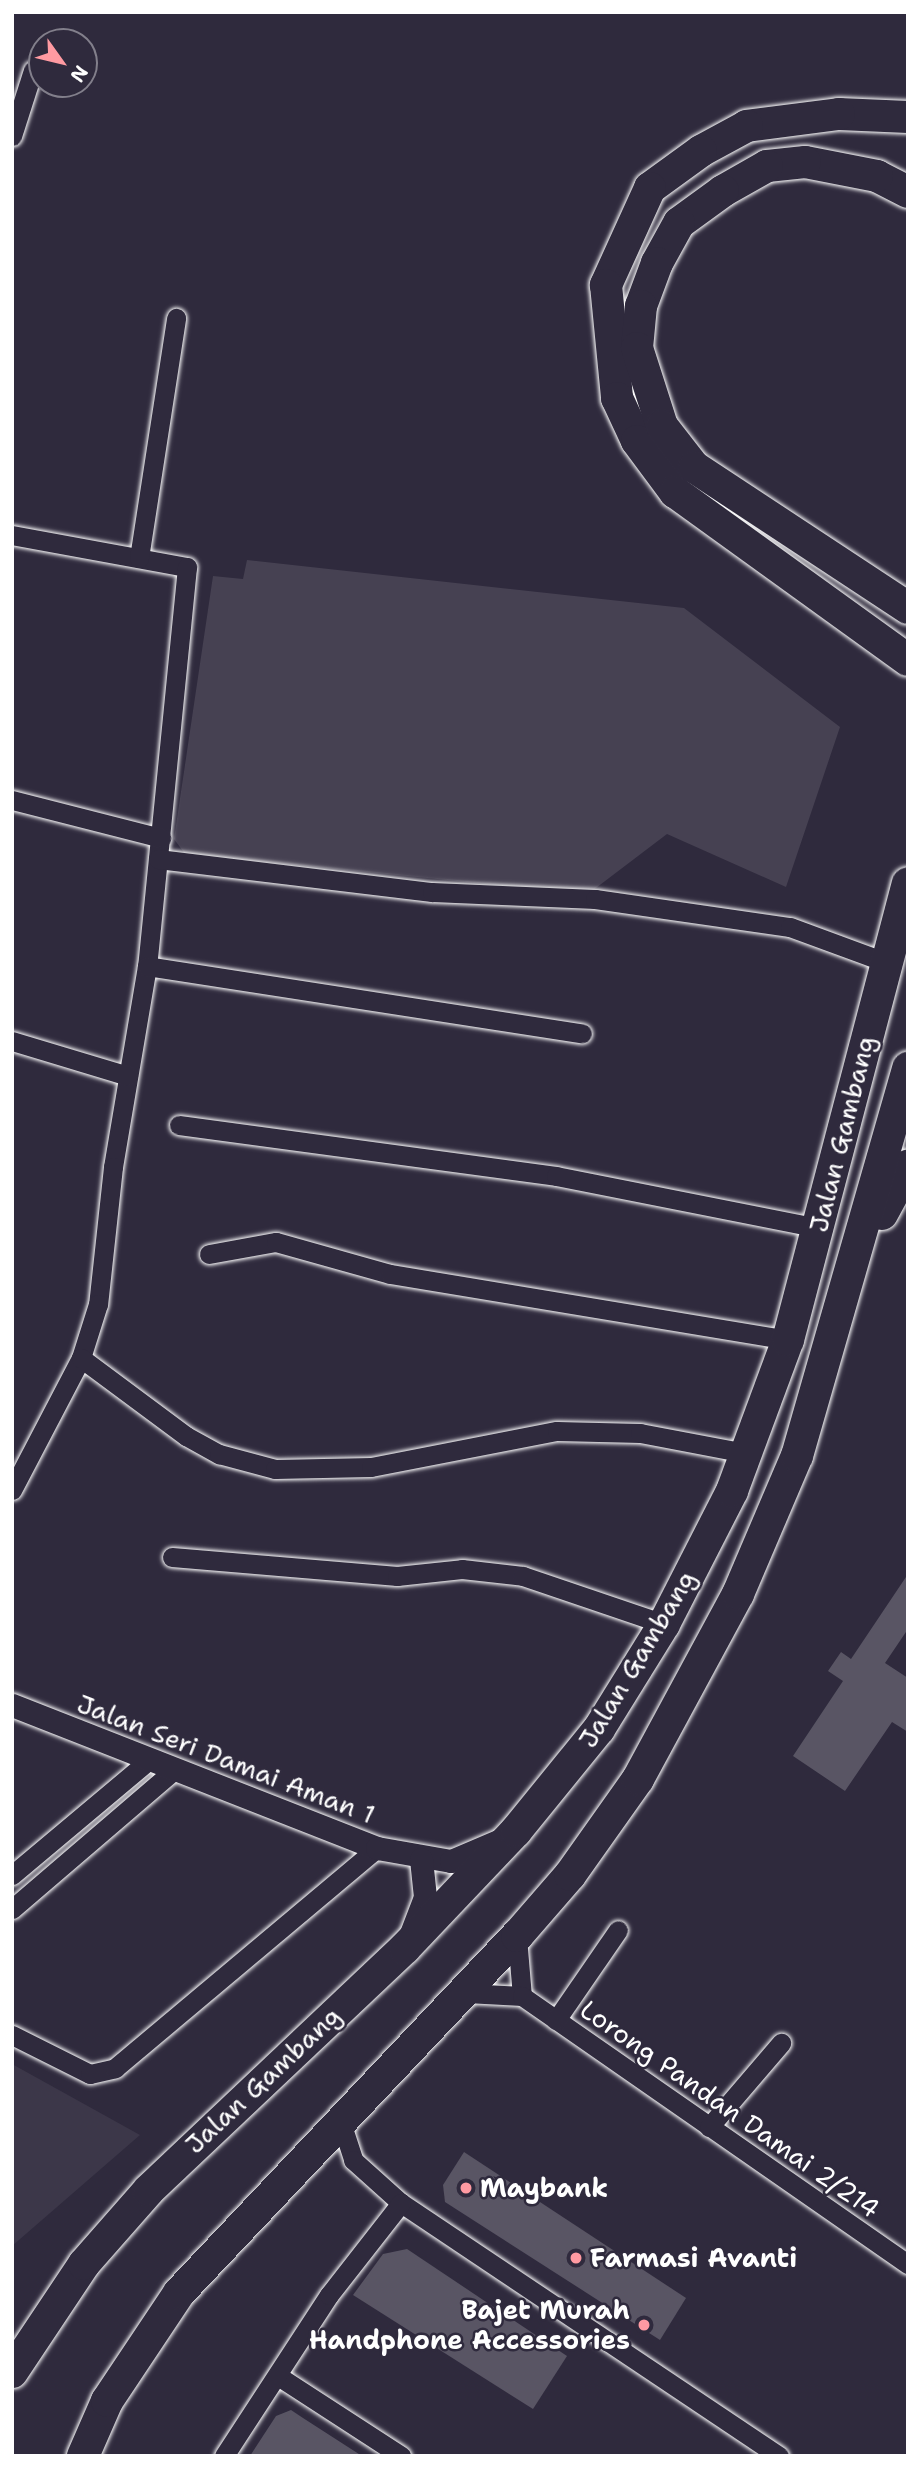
<!DOCTYPE html>
<html>
<head>
<meta charset="utf-8">
<style>
	body { margin:0 }
	#map { position:relative; width:920px; height:2468px; overflow:hidden; background:#2f2a3d; font-family:"Shantell Sans",sans-serif }
	div>[style] { position:absolute }
	.built>* { inset:0; background:#3c3749 }
	.green>* { inset:0; background:#464152 }
	.building>* { inset:0; background:#595564 }
	.roads { filter:drop-shadow(0 0 2px #fff) drop-shadow(0 0 2px #fff) }
	.minor>* { height:19px; margin:-9.5px; padding:0 9.5px; transform-origin:9.5px; border-radius:9.5px; background:#2f2a3d }
	.tertiary>* { height:23px; margin:-11.5px; padding:0 11.5px; transform-origin:11.5px; border-radius:11.5px; background:#2f2a3d }
	.trunk>* { height:32px; margin:-16px; padding:0 16px; transform-origin:16px; border-radius:16px; background:#2f2a3d }
	.dots>* { width:19px; height:19px; translate:-50% -50%; box-sizing:border-box; border:4px solid #2f2a3d; border-radius:50% }
	span { translate:-50% -50%; white-space:nowrap; text-align:center; line-height:1.15; -webkit-text-stroke:5px #2f2a3d; paint-order:stroke }
	.street-label { font-size:26px; color:#fff }
	.poi-label { font-size:26px; color:#fff; font-weight:700 }
	.left { translate:0 -50%; text-align:left }
	.right { translate:-100% -50%; text-align:right }
	.frame { position:absolute; inset:0; border:14px solid #fff; pointer-events:none }
	.north { position:absolute; left:28px; top:28px; width:70px; height:70px; box-sizing:border-box; background:#2f2a3d; border:2px solid #827f8b; border-radius:50%; rotate:124deg; font-size:19px; font-weight:700; line-height:28px; text-align:center; color:#fff }
	.north::after { content:''; display:block; margin:auto; width:24px; height:32px; background:#ff9aa2; clip-path:polygon(50% 0,100% 100%,50% 72%,0 100%) }
</style>
</head>
<body>
<div id="map">
	<div class="built">
		<div style="clip-path:polygon(12px 2064px,140px 2135px,12px 2246px)"></div>
	</div>
	<div class="green">
		<div style="clip-path:polygon(247px 560px,684px 608px,840px 727px,786px 887px,667px 834px,588px 894px,185px 854px,174px 839px,213px 576px,243px 579px)"></div>
	</div>
	<div class="building">
		<div style="clip-path:polygon(908px 1574px,908px 1629px,885px 1663px,908px 1678px,908px 1732px,892px 1722px,845px 1791px,793px 1756px,843px 1681px,828px 1671px,841px 1652px,851px 1659px)"></div>
		<div style="clip-path:polygon(464px 2152px,686px 2298px,660px 2340px,445px 2202px,443px 2185px)"></div>
		<div style="clip-path:polygon(407px 2249px,567px 2356px,533px 2409px,353px 2295px,383px 2254px)"></div>
		<div style="clip-path:polygon(291px 2410px,303px 2418px,362px 2456px,250px 2456px,276px 2416px)"></div>
	</div>
	<div class="roads">
		<div class="minor">
			<div style="left:12px;top:136px;width:69px;rotate:-72.3deg"></div>
			<div style="left:12px;top:535px;width:178px;rotate:10.4deg"></div>
			<div style="left:187px;top:567px;width:401px;rotate:95.7deg"></div>
			<div style="left:147px;top:966px;width:204px;rotate:99.6deg"></div>
			<div style="left:113px;top:1167px;width:138px;rotate:96.2deg"></div>
			<div style="left:98px;top:1304px;width:57px;rotate:107.5deg"></div>
			<div style="left:81px;top:1358px;width:149px;rotate:117.6deg"></div>
			<div style="left:139px;top:558px;width:243px;rotate:-81.2deg"></div>
			<div style="left:12px;top:800px;width:154px;rotate:14.3deg"></div>
			<div style="left:158px;top:859px;width:276px;rotate:6.9deg"></div>
			<div style="left:432px;top:892px;width:163px;rotate:2.5deg"></div>
			<div style="left:595px;top:899px;width:197px;rotate:8.2deg"></div>
			<div style="left:790px;top:927px;width:101px;rotate:20.2deg"></div>
			<div style="left:147px;top:966px;width:440px;rotate:8.8deg"></div>
			<div style="left:12px;top:1041px;width:121px;rotate:16.8deg"></div>
			<div style="left:179px;top:1125px;width:380px;rotate:7.7deg"></div>
			<div style="left:556px;top:1176px;width:268px;rotate:11.2deg"></div>
			<div style="left:209px;top:1254px;width:68px;rotate:-10.2deg"></div>
			<div style="left:276px;top:1242px;width:118px;rotate:15.7deg"></div>
			<div style="left:390px;top:1274px;width:403px;rotate:9.4deg"></div>
			<div style="left:81px;top:1358px;width:131px;rotate:36.6deg"></div>
			<div style="left:186px;top:1436px;width:38px;rotate:29deg"></div>
			<div style="left:219px;top:1454px;width:58px;rotate:15deg"></div>
			<div style="left:275px;top:1469px;width:96px;rotate:-1.2deg"></div>
			<div style="left:371px;top:1467px;width:189px;rotate:-11deg"></div>
			<div style="left:557px;top:1431px;width:83px;rotate:1.4deg"></div>
			<div style="left:640px;top:1433px;width:108px;rotate:10.7deg"></div>
			<div style="left:172px;top:1557px;width:226px;rotate:4.8deg"></div>
			<div style="left:397px;top:1576px;width:65px;rotate:-6.1deg"></div>
			<div style="left:462px;top:1569px;width:61px;rotate:6.5deg"></div>
			<div style="left:523px;top:1576px;width:149px;rotate:18.8deg"></div>
			<div style="left:12px;top:1875px;width:177px;rotate:-40deg"></div>
			<div style="left:12px;top:1909px;width:212px;rotate:-40.6deg"></div>
			<div style="left:517px;top:1937px;width:59px;rotate:85.2deg"></div>
			<div style="left:466px;top:1993px;width:56px;rotate:3.1deg"></div>
			<div style="left:522px;top:1996px;width:470px;rotate:34.8deg"></div>
			<div style="left:556px;top:2020px;width:109px;rotate:-55.4deg"></div>
			<div style="left:12px;top:2035px;width:87px;rotate:26.6deg"></div>
			<div style="left:90px;top:2074px;width:26px;rotate:-13deg"></div>
			<div style="left:115px;top:2068px;width:342px;rotate:-40deg"></div>
			<div style="left:341px;top:2122px;width:40px;rotate:72deg"></div>
			<div style="left:353px;top:2160px;width:64px;rotate:41.9deg"></div>
			<div style="left:401px;top:2203px;width:455px;rotate:33.8deg"></div>
			<div style="left:709px;top:2127px;width:111px;rotate:-49.4deg"></div>
			<div style="left:278px;top:2376px;width:147px;rotate:33deg"></div>
			<div style="left:224px;top:2456px;width:192px;rotate:-56.9deg"></div>
			<div style="left:329px;top:2295px;width:117px;rotate:-52deg"></div>
		</div>
		<div class="tertiary">
			<div style="left:12px;top:1705px;width:392px;rotate:21.4deg"></div>
			<div style="left:377px;top:1848px;width:75px;rotate:10deg"></div>
			<div style="left:451px;top:1861px;width:51px;rotate:-23.1deg"></div>
			<div style="left:410px;top:1936px;width:42px;rotate:-69deg"></div>
			<div style="left:425px;top:1897px;width:38px;rotate:-96deg"></div>
		</div>
		<div class="trunk">
			<div style="left:908px;top:117px;width:69px;rotate:-177.5deg"></div>
			<div style="left:839px;top:114px;width:93px;rotate:172.6deg"></div>
			<div style="left:747px;top:126px;width:52px;rotate:151.5deg"></div>
			<div style="left:701px;top:151px;width:63px;rotate:144deg"></div>
			<div style="left:650px;top:188px;width:107px;rotate:114.4deg"></div>
			<div style="left:606px;top:285px;width:114px;rotate:84.4deg"></div>
			<div style="left:617px;top:398px;width:47px;rotate:65.1deg"></div>
			<div style="left:637px;top:441px;width:64px;rotate:53.3deg"></div>
			<div style="left:675px;top:492px;width:287px;rotate:35.8deg"></div>
			<div style="left:908px;top:192px;width:35px;rotate:-153deg"></div>
			<div style="left:877px;top:176px;width:73px;rotate:-169deg"></div>
			<div style="left:805px;top:162px;width:38px;rotate:174deg"></div>
			<div style="left:767px;top:166px;width:51px;rotate:150.4deg"></div>
			<div style="left:723px;top:191px;width:54px;rotate:144deg"></div>
			<div style="left:679px;top:223px;width:46px;rotate:118.8deg"></div>
			<div style="left:657px;top:263px;width:46px;rotate:110.4deg"></div>
			<div style="left:641px;top:306px;width:42px;rotate:95.4deg"></div>
			<div style="left:637px;top:348px;width:82px;rotate:72.2deg"></div>
			<div style="left:662px;top:426px;width:52px;rotate:52deg"></div>
			<div style="left:694px;top:467px;width:256px;rotate:33.4deg"></div>
			<div style="left:882px;top:1214px;width:55px;rotate:-61.6deg"></div>
			<div style="left:12px;top:2372px;width:130px;rotate:-56.3deg"></div>
			<div style="left:84px;top:2264px;width:98px;rotate:-48.7deg"></div>
			<div style="left:149px;top:2190px;width:352px;rotate:-43.4deg"></div>
			<div style="left:405px;top:1948px;width:161px;rotate:-46.5deg"></div>
			<div style="left:516px;top:1831px;width:132px;rotate:-50.9deg"></div>
			<div style="left:599px;top:1729px;width:123px;rotate:-58.2deg"></div>
			<div style="left:664px;top:1624px;width:149px;rotate:-62.9deg"></div>
			<div style="left:732px;top:1491px;width:161px;rotate:-69.7deg"></div>
			<div style="left:788px;top:1340px;width:472px;rotate:-75.3deg"></div>
			<div style="left:83px;top:2456px;width:60px;rotate:-66.4deg"></div>
			<div style="left:107px;top:2401px;width:130px;rotate:-56.3deg"></div>
			<div style="left:179px;top:2293px;width:492px;rotate:-46.6deg"></div>
			<div style="left:517px;top:1936px;width:81px;rotate:-49deg"></div>
			<div style="left:570px;top:1875px;width:118px;rotate:-54.7deg"></div>
			<div style="left:638px;top:1779px;width:210px;rotate:-61.6deg"></div>
			<div style="left:738px;top:1594px;width:150px;rotate:-66.9deg"></div>
			<div style="left:797px;top:1456px;width:404px;rotate:-74deg"></div>
		</div>
	</div>
	<div class="dots">
		<div style="left:466px;top:2188px;background:#ff9aa2"></div>
		<div style="left:576px;top:2258px;background:#ff9aa2"></div>
		<div style="left:644px;top:2325px;background:#ff9aa2"></div>
	</div>
	<div class="street-label">
		<span style="left:842px;top:1134px;rotate:-76deg">Jalan Gambang</span>
		<span style="left:637px;top:1659px;rotate:-59deg">Jalan Gambang</span>
		<span style="left:226px;top:1759px;rotate:21deg">Jalan Seri Damai Aman 1</span>
		<span style="left:263px;top:2080px;rotate:-43deg">Jalan Gambang</span>
		<span style="left:730px;top:2109px;rotate:35deg">Lorong Pandan Damai 2/214</span>
	</div>
	<div class="poi-label">
		<span class="left" style="left:480px;top:2188px">Maybank</span>
		<span class="left" style="left:590px;top:2258px">Farmasi Avanti</span>
		<span class="right" style="left:630px;top:2325px">Bajet Murah<br>Handphone Accessories</span>
	</div>
	<div class="frame"></div>
	<div class="north">N</div>
</div>
</body>
</html>
